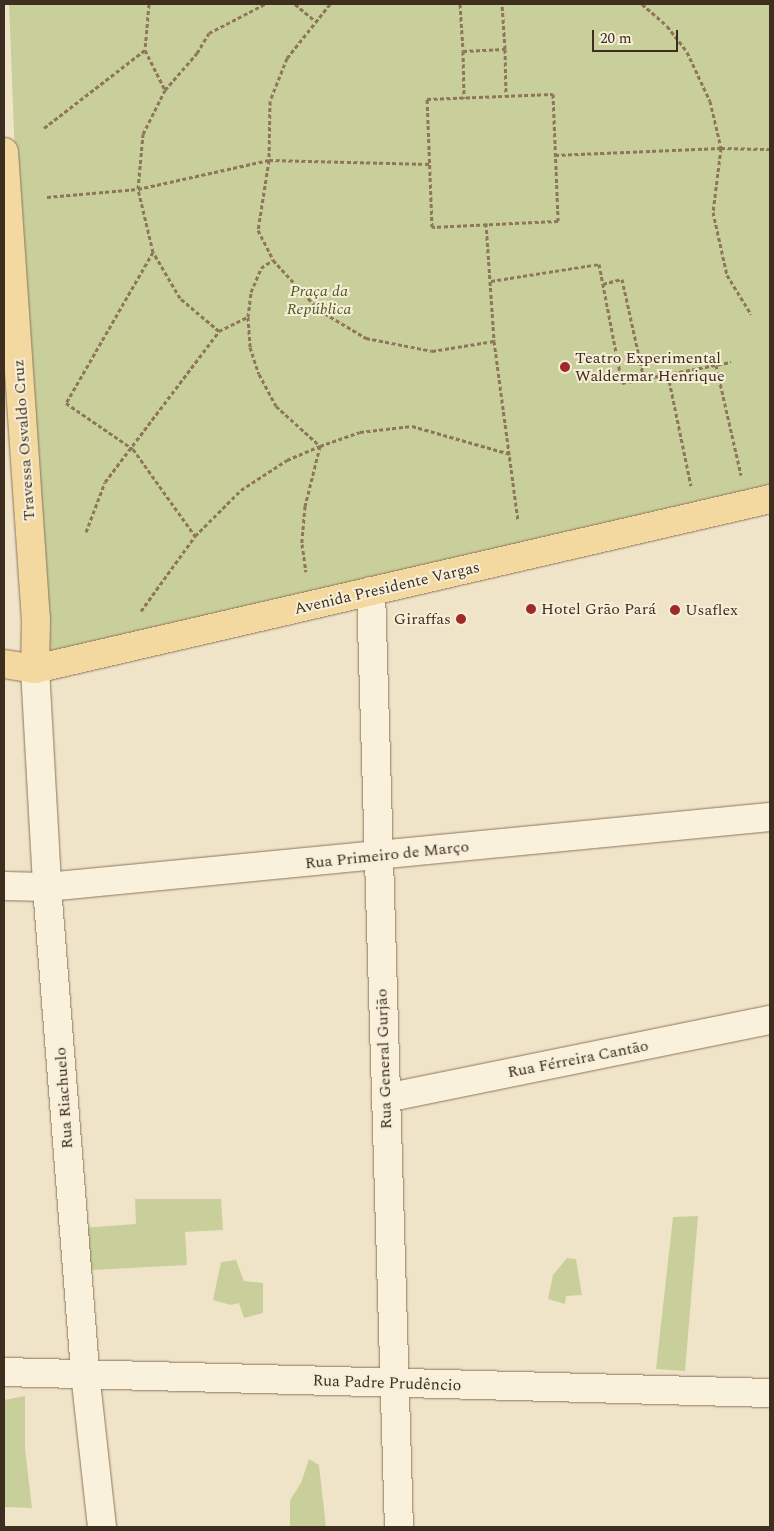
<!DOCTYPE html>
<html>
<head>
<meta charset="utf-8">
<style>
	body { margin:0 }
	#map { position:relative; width:774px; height:1531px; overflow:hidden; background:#f0e4c8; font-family:Spectral,serif }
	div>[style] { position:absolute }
	.green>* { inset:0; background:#c9cf9b }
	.path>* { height:3px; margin-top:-1.5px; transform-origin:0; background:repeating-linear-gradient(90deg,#8d765c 0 4px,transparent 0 6.5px) }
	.roads { filter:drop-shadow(0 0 1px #8d765c) drop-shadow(0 0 1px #8d765c) }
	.minor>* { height:28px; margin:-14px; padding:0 14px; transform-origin:14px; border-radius:14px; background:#faf1dc }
	.major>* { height:28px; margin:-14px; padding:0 14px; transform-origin:14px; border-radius:14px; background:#f3d9a0 }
	.dots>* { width:14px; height:14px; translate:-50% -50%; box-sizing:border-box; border:2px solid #f7eed8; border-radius:50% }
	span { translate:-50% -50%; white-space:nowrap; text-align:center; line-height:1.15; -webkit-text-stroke:4px #f7eed8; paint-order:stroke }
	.park-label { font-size:16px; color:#4d5a26; font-style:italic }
	.poi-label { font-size:16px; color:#3d2e20 }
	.left { translate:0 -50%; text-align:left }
	.right { translate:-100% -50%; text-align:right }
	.street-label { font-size:16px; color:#3d2e20 }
	.frame { position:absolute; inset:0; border:5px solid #3d2e20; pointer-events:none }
	.scale { position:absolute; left:592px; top:30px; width:86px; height:22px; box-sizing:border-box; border:2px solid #3d2e20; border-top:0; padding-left:6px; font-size:15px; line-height:18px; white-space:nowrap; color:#3d2e20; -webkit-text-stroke:4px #f7eed8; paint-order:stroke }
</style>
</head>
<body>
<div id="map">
	<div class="green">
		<div style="clip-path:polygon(9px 4px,770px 4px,770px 499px,35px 669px)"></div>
		<div style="clip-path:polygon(135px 1199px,221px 1199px,223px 1230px,185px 1232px,187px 1265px,92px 1270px,81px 1228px,136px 1224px)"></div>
		<div style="clip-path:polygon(698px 1216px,685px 1371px,656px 1369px,673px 1217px)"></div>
		<div style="clip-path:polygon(567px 1258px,576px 1259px,582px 1295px,566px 1296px,565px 1304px,548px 1299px,553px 1275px)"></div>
		<div style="clip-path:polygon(236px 1260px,244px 1281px,263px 1283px,263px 1313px,244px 1318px,239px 1303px,231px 1305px,213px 1300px,221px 1262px)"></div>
		<div style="clip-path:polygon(25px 1396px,25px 1449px,32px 1508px,4px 1507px,4px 1400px)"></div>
		<div style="clip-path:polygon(309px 1459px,319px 1465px,326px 1527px,290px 1527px,290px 1500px,301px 1483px)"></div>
	</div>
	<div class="path">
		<div style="left:149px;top:4px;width:46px;rotate:95deg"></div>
		<div style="left:145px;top:50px;width:45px;rotate:63.4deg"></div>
		<div style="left:295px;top:4px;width:25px;rotate:40deg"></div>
		<div style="left:330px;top:4px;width:69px;rotate:128.5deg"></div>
		<div style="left:287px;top:58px;width:46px;rotate:111.6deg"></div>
		<div style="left:270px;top:101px;width:59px;rotate:91deg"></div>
		<div style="left:269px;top:160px;width:71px;rotate:98.9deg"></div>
		<div style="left:258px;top:230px;width:34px;rotate:63deg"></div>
		<div style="left:273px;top:260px;width:68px;rotate:47.4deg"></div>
		<div style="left:319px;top:310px;width:55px;rotate:30.8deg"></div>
		<div style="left:366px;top:338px;width:67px;rotate:11.1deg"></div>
		<div style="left:432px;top:351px;width:63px;rotate:-9.2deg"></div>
		<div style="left:460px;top:4px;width:47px;rotate:86.3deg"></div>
		<div style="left:463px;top:51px;width:42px;rotate:-2.7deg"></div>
		<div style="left:505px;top:49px;width:45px;rotate:-93.8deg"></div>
		<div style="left:642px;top:4px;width:33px;rotate:41deg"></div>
		<div style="left:667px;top:26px;width:33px;rotate:52deg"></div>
		<div style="left:687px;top:52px;width:54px;rotate:64.9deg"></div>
		<div style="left:710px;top:101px;width:48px;rotate:76.8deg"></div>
		<div style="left:721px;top:148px;width:64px;rotate:97.1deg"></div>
		<div style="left:713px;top:212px;width:65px;rotate:77.5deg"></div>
		<div style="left:727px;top:275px;width:46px;rotate:58.4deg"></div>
		<div style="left:505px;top:49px;width:47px;rotate:88.8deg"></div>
		<div style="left:463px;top:51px;width:47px;rotate:88.8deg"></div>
		<div style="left:553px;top:94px;width:127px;rotate:87.7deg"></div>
		<div style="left:558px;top:221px;width:126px;rotate:177.3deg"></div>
		<div style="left:432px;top:227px;width:128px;rotate:-92.2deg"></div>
		<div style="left:427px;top:99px;width:126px;rotate:-2.3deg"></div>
		<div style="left:44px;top:128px;width:128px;rotate:-37.7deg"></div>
		<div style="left:555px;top:155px;width:166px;rotate:-2.4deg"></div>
		<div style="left:721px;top:148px;width:49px;rotate:1.2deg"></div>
		<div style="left:47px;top:197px;width:91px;rotate:-5deg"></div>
		<div style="left:138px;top:189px;width:134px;rotate:-12.5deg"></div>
		<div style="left:269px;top:160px;width:161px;rotate:1.4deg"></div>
		<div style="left:486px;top:223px;width:118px;rotate:86.1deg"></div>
		<div style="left:494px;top:341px;width:182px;rotate:82.4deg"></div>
		<div style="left:153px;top:252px;width:174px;rotate:119.9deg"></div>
		<div style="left:66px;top:403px;width:81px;rotate:34.5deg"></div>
		<div style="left:133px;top:449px;width:107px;rotate:54.5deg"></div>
		<div style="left:491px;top:281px;width:109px;rotate:-8.9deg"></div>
		<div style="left:599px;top:264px;width:121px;rotate:79.1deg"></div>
		<div style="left:622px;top:383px;width:111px;rotate:-10.9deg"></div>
		<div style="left:603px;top:284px;width:20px;rotate:-15deg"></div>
		<div style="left:622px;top:279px;width:102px;rotate:77.6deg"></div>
		<div style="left:248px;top:317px;width:30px;rotate:86deg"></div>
		<div style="left:250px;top:347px;width:28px;rotate:72deg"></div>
		<div style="left:259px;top:374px;width:36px;rotate:62deg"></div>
		<div style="left:276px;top:406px;width:59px;rotate:42.3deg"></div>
		<div style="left:320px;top:446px;width:62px;rotate:104deg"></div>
		<div style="left:305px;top:506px;width:38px;rotate:95deg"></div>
		<div style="left:302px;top:544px;width:28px;rotate:82deg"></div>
		<div style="left:219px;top:331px;width:51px;rotate:-139.8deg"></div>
		<div style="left:180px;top:298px;width:53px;rotate:-120.4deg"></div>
		<div style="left:153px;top:252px;width:65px;rotate:-103.4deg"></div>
		<div style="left:138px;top:189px;width:55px;rotate:-84.8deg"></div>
		<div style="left:143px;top:134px;width:49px;rotate:-63.4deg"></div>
		<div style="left:165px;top:90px;width:49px;rotate:-49.1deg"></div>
		<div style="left:197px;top:53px;width:23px;rotate:-59deg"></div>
		<div style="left:209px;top:33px;width:63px;rotate:-27.4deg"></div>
		<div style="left:716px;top:365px;width:113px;rotate:77.2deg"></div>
		<div style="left:668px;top:375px;width:113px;rotate:78.3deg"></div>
		<div style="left:86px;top:532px;width:53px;rotate:-69.2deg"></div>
		<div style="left:105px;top:482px;width:189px;rotate:-52.9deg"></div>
		<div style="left:219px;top:331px;width:32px;rotate:-26deg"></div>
		<div style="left:248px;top:317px;width:25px;rotate:-83deg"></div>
		<div style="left:251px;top:292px;width:26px;rotate:-67deg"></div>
		<div style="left:261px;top:268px;width:14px;rotate:-34deg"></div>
		<div style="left:141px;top:611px;width:92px;rotate:-54.2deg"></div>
		<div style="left:195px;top:536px;width:65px;rotate:-45deg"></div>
		<div style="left:241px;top:490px;width:55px;rotate:-33.1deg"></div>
		<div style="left:287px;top:460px;width:36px;rotate:-23deg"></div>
		<div style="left:320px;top:446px;width:42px;rotate:-19.3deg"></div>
		<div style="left:360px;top:432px;width:52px;rotate:-6.6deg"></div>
		<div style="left:412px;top:426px;width:102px;rotate:15.9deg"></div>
	</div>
	<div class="roads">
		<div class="minor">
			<div style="left:371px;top:591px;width:936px;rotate:88.29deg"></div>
			<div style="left:35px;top:669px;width:218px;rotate:86.8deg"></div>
			<div style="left:47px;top:887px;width:487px;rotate:85.5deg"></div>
			<div style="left:85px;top:1373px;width:155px;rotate:83.7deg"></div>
			<div style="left:4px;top:886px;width:43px;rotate:1.3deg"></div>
			<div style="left:47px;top:887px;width:726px;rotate:-5.53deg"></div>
			<div style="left:386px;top:1098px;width:392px;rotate:-11.5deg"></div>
			<div style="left:4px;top:1372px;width:766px;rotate:1.57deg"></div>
		</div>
		<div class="major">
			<div style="left:4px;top:152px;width:468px;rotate:86.1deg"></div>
			<div style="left:36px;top:619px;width:50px;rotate:91.1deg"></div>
			<div style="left:4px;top:664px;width:31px;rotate:9deg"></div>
			<div style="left:35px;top:669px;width:754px;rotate:-13.02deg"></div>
		</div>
	</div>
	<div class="dots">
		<div style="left:565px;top:367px;background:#9e2a2b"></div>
		<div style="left:531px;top:609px;background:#9e2a2b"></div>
		<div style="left:675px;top:610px;background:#9e2a2b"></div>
		<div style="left:461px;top:619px;background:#9e2a2b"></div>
	</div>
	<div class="park-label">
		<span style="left:319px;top:300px">Praça da<br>República</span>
	</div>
	<div class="poi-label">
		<span class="left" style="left:575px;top:367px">Teatro Experimental<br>Waldermar Henrique</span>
		<span class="left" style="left:541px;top:609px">Hotel Grão Pará</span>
		<span class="left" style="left:685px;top:610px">Usaflex</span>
		<span class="right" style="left:451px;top:619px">Giraffas</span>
	</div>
	<div class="street-label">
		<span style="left:24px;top:440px;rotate:-94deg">Travessa Osvaldo Cruz</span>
		<span style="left:387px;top:588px;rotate:-13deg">Avenida Presidente Vargas</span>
		<span style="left:387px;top:855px;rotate:-6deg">Rua Primeiro de Março</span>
		<span style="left:384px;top:1059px;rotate:-92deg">Rua General Gurjão</span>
		<span style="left:578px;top:1059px;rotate:-11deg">Rua Férreira Cantão</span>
		<span style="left:64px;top:1098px;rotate:-94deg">Rua Riachuelo</span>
		<span style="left:387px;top:1383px;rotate:2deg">Rua Padre Prudêncio</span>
	</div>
	<div class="frame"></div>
	<div class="scale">20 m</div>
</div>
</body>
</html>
